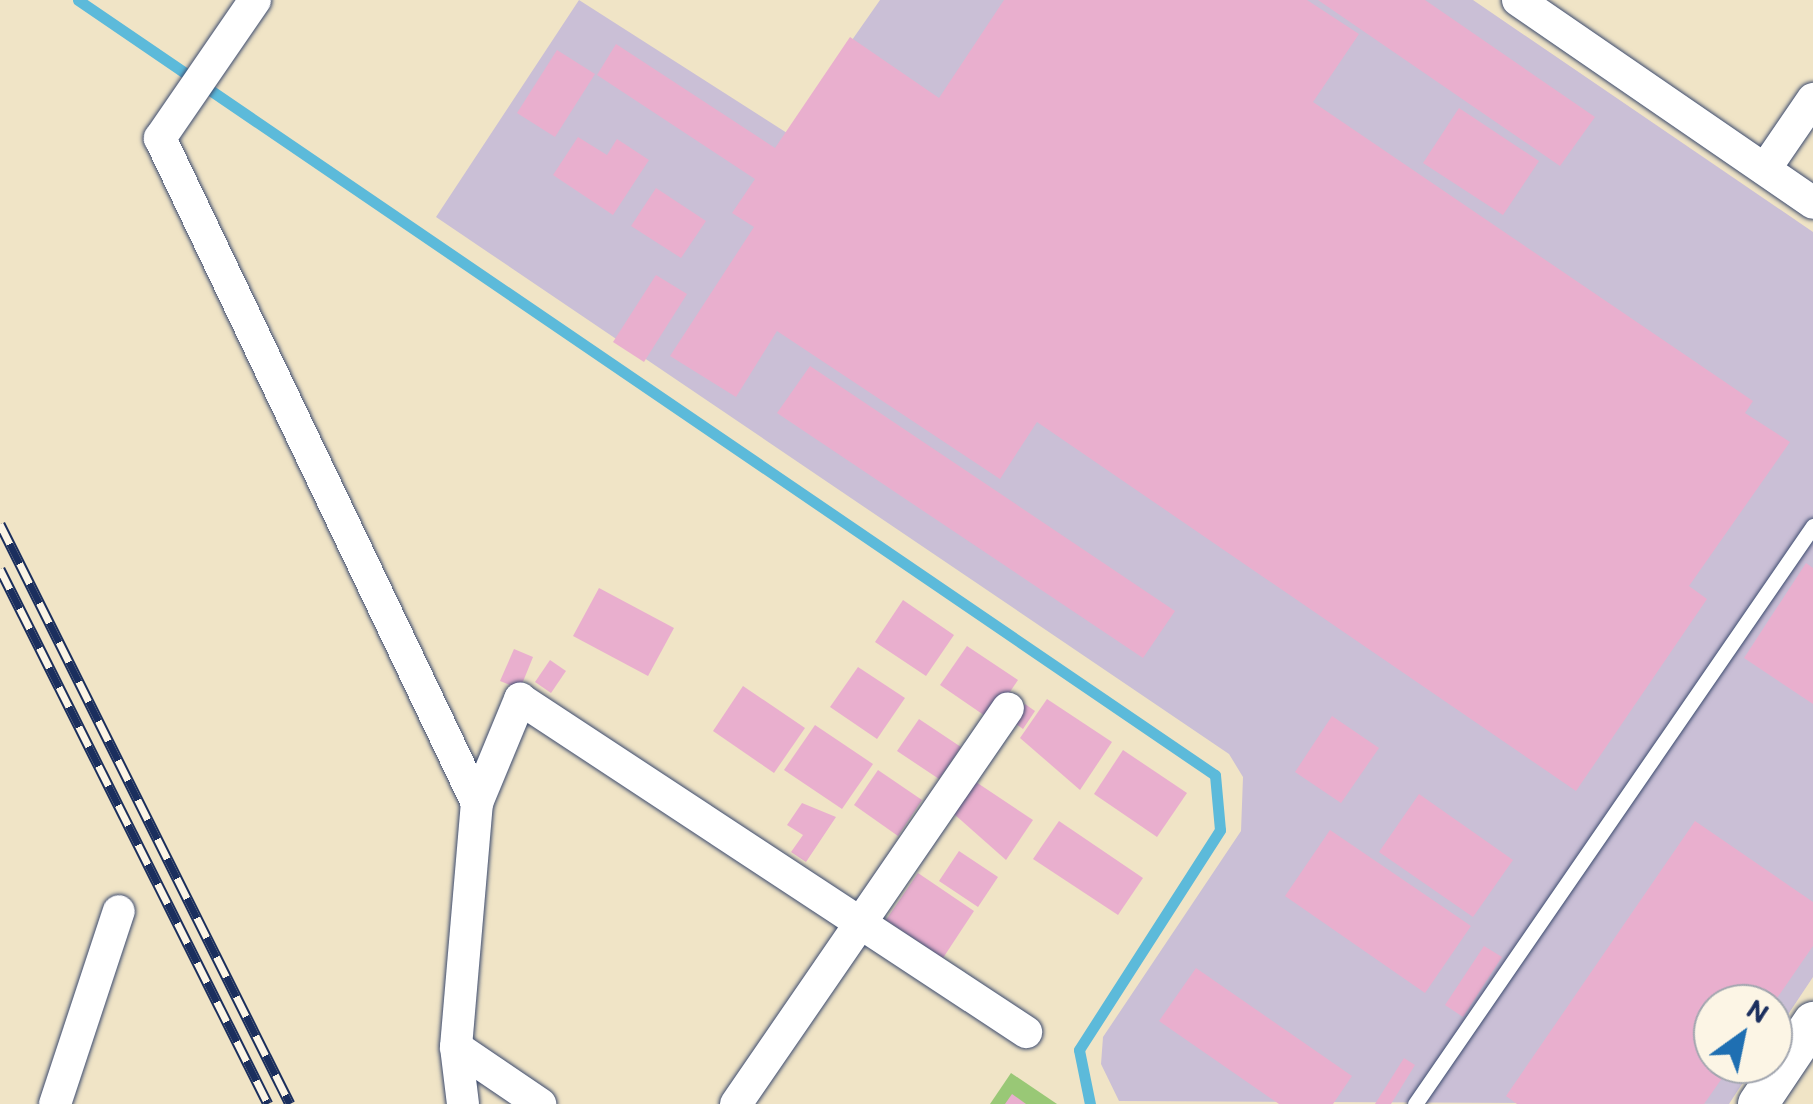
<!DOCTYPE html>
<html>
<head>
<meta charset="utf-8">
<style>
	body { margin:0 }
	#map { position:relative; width:1813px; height:1104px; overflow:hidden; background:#f0e4c6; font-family:Itim,sans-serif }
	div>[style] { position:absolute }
	.industrial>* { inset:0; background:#cabfd6 }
	.green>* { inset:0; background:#99c876 }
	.stream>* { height:11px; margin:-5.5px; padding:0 5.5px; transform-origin:5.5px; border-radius:5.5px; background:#5cbada }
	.building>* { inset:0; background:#e9afce }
	.roads { filter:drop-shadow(0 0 2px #3b4a6e) drop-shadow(0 0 2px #3b4a6e) }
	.service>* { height:15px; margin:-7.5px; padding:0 7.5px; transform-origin:7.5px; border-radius:7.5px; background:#fff }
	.minor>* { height:32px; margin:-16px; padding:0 16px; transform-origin:16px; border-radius:16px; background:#fff }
	.tertiary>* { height:40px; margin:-20px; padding:0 20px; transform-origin:20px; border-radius:20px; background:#fff }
	.rail>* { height:11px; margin-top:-5.5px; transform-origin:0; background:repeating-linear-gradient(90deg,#fcf5e5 0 22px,#1b2f5e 0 44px); box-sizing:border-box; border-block:2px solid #1b2f5e }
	span { translate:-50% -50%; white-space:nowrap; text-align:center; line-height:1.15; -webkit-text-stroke:8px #fcf5e5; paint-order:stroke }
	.north { position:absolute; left:1693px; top:984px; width:100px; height:100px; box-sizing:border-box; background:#fcf5e5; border:2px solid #a2a6af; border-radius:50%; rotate:33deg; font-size:28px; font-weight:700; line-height:40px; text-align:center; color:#1b2f5e }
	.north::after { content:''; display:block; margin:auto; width:35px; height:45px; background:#1f6fb2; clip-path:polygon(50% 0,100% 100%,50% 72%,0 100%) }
</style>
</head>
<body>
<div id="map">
	<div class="industrial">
		<div style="clip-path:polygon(579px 0,787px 133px,880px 0,1473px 0,1813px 232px,1813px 977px,1773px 1037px,1773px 1004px,1713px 1004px,1713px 1064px,1755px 1064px,1729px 1104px,1119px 1101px,1101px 1064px,1103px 1037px,1241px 831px,1243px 777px,1229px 754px,436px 217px)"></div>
	</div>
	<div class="green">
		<div style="clip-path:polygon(1011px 1073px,1057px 1104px,990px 1104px)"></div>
	</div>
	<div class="stream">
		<div style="left:78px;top:0;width:1376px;rotate:34.28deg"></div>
		<div style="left:1215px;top:775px;width:55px;rotate:84.8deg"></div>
		<div style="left:1220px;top:830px;width:261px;rotate:122.7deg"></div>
		<div style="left:1079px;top:1050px;width:55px;rotate:78.5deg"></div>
	</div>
	<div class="building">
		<div style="clip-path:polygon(1004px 0,1307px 0,1359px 34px,1313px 102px,1753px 401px,1745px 413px,1790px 442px,1689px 586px,1707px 599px,1576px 791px,1037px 422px,1000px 479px,777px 331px,736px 397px,670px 356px,754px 227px,732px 213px,755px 179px,597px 75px,616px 44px,775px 148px,850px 37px,939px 98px)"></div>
		<div style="clip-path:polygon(1318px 0,1425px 0,1595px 117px,1560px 166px)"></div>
		<div style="clip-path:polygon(557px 50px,595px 74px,555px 137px,517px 113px)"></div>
		<div style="clip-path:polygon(1459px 108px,1539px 161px,1503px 215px,1423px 163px)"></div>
		<div style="clip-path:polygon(578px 137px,607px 155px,617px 139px,649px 160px,613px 215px,553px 175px)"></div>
		<div style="clip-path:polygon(656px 188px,706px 221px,681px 258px,631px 226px)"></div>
		<div style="clip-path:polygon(656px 275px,687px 294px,644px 362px,613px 342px)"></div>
		<div style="clip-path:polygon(810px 366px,1175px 611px,1143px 658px,777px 413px)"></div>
		<div style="clip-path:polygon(1806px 563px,1813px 568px,1813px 704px,1744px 658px)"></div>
		<div style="clip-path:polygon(599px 588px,674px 628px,648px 676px,573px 636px)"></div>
		<div style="clip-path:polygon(903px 600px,954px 635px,926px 676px,875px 642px)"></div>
		<div style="clip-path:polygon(967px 646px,1018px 680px,991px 720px,940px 685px)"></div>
		<div style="clip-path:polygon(514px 649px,533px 657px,520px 689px,500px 681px)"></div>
		<div style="clip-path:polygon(550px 660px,566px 671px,551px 693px,535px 682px)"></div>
		<div style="clip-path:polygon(858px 667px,905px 698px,877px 739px,830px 707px)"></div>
		<div style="clip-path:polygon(743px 686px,805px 728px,774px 773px,713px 731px)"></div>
		<div style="clip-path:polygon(1047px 699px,1112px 742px,1080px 790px,1020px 738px)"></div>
		<div style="clip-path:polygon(1025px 704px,1035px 711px,1023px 729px,1013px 722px)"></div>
		<div style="clip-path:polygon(1332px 716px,1379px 748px,1341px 803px,1295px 772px)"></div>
		<div style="clip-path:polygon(919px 719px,961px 747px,939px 779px,897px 751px)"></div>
		<div style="clip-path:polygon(815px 725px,873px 764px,842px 809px,784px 770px)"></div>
		<div style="clip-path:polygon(1123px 750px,1187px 793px,1157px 837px,1094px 794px)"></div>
		<div style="clip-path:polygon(878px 770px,922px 800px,898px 836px,854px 805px)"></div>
		<div style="clip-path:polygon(976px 782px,1033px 820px,1006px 860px,954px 814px)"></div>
		<div style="clip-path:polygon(1419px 794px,1513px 860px,1473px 917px,1379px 852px)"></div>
		<div style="clip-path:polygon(802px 803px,836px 817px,806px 862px,791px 852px,803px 835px,787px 825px)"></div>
		<div style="clip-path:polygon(1059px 821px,1143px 878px,1118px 915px,1033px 859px)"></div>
		<div style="clip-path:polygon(1695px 821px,1813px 902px,1813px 946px,1773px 1004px,1713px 1004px,1713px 1064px,1732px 1064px,1704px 1104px,1517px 1104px,1506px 1096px)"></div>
		<div style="clip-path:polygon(1330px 830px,1471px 926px,1425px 993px,1285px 896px)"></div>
		<div style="clip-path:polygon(959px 851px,998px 877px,978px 907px,939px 881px)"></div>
		<div style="clip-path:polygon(918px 873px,974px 911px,943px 958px,886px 920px)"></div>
		<div style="clip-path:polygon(1484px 946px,1502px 957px,1463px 1017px,1445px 1005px)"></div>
		<div style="clip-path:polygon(1196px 968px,1352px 1076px,1333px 1104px,1279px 1104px,1159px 1021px)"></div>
		<div style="clip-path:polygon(1404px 1058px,1415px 1065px,1391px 1104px,1375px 1104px)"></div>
		<div style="clip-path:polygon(1012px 1094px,1026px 1104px,1005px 1104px)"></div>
	</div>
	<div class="roads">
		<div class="service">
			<div style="left:1415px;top:1104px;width:702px;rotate:-55.45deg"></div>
		</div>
		<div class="minor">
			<div style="left:255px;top:0;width:168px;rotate:124.5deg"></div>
			<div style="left:160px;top:138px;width:737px;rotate:64.51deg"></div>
			<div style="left:1518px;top:0;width:358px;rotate:34.5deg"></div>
			<div style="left:1765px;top:169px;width:85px;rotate:-55.6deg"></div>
			<div style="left:456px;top:1047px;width:102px;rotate:34.2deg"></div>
			<div style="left:55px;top:1104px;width:203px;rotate:-71.7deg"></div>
			<div style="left:463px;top:1104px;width:57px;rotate:-97deg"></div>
			<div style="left:456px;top:1047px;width:245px;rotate:-85.1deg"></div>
			<div style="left:477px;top:803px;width:113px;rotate:-67.5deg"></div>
			<div style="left:520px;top:699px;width:606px;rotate:33.35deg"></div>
			<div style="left:736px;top:1104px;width:480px;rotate:-55.5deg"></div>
		</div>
		<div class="tertiary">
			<div style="left:1758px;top:1104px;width:99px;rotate:-56.1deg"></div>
		</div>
	</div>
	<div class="rail">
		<div style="left:0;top:524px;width:648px;rotate:63.43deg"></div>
		<div style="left:0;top:569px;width:598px;rotate:63.39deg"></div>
	</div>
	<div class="north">N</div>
</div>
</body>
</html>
